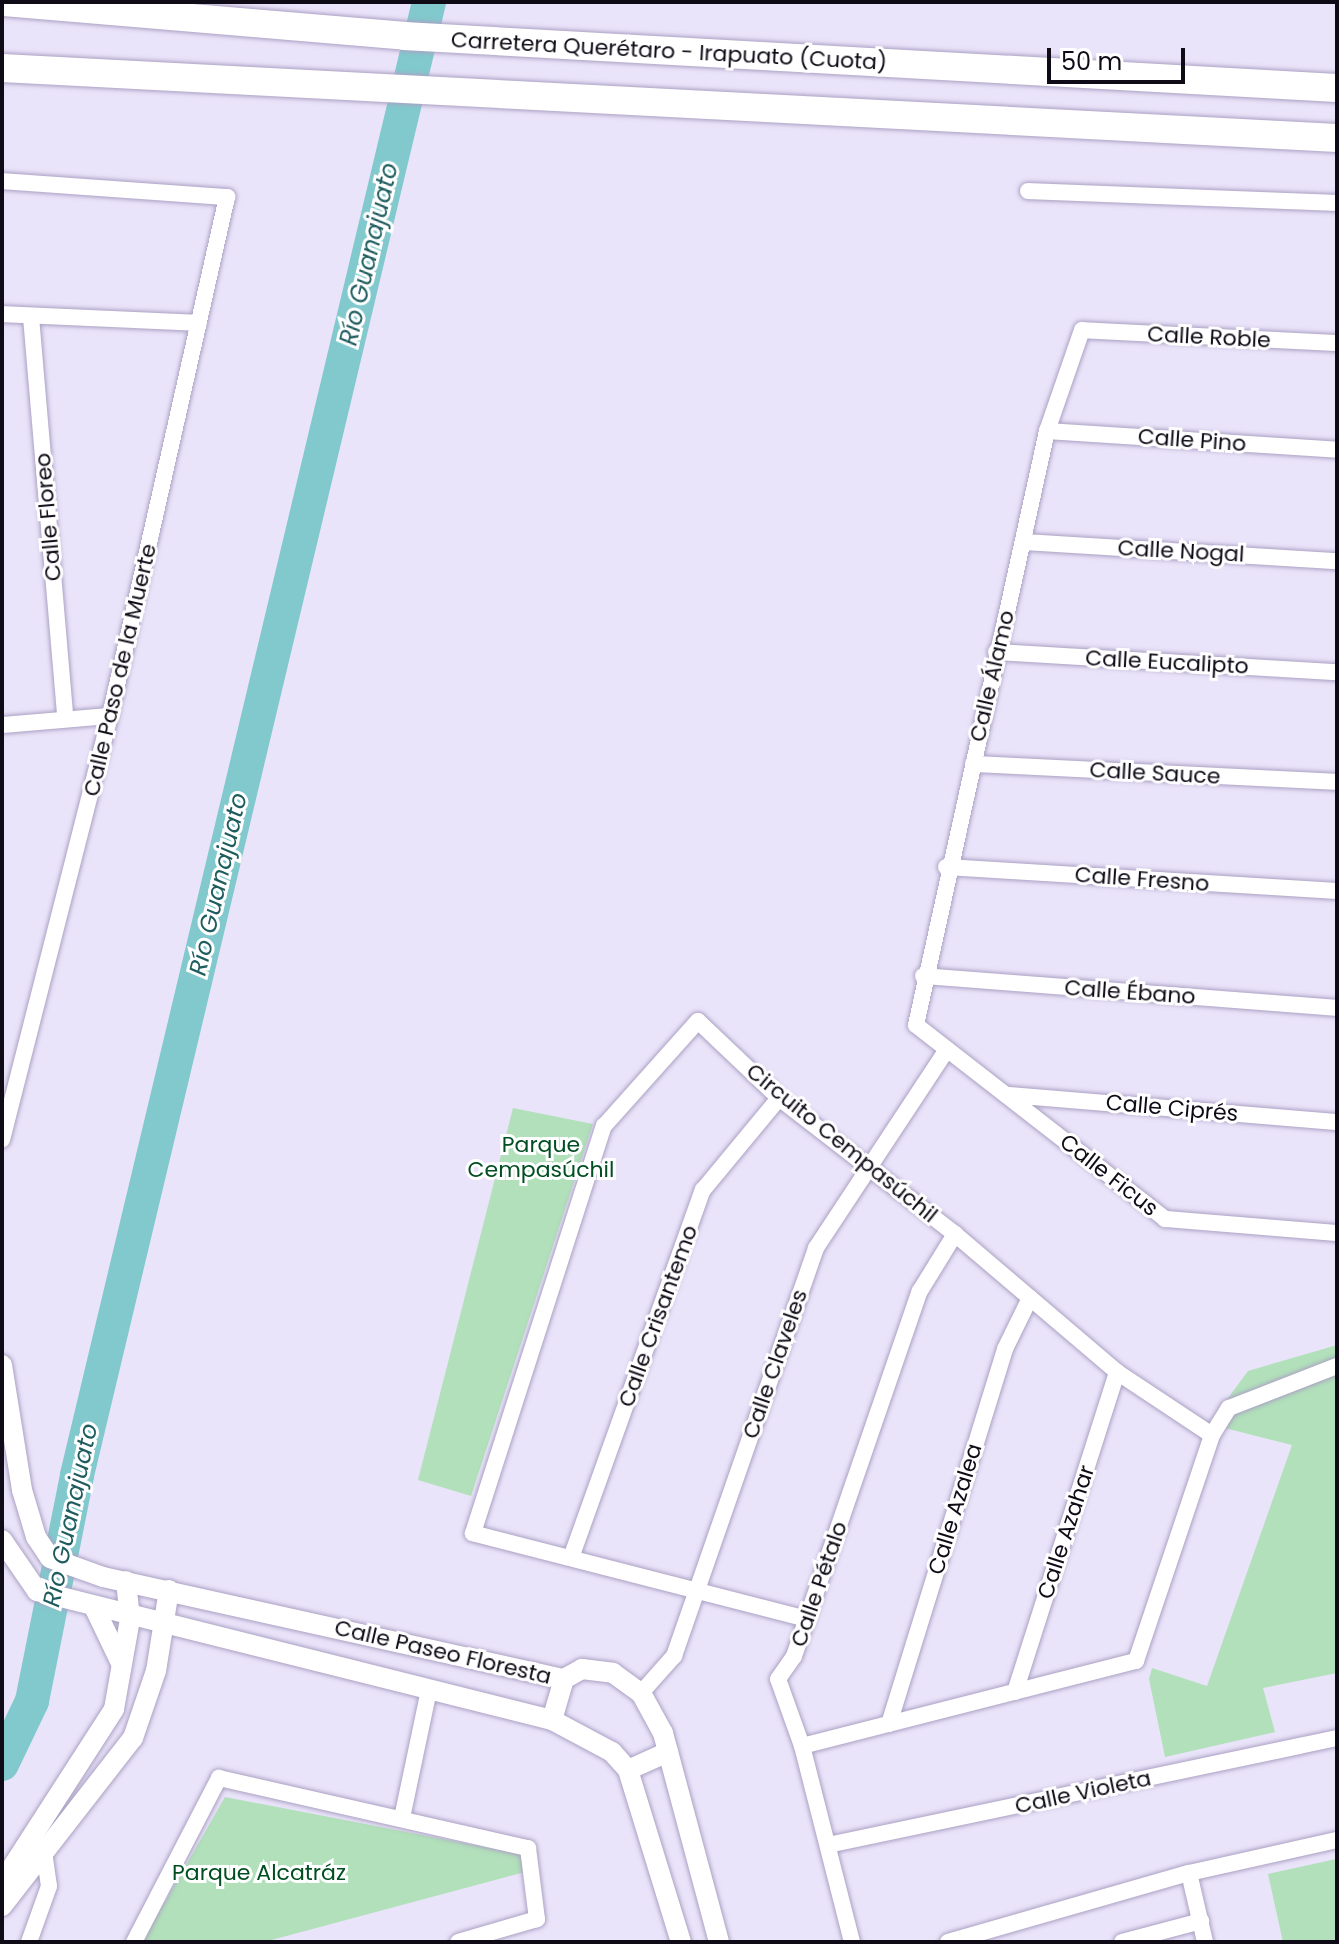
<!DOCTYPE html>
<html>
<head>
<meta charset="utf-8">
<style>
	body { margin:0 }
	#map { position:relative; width:1339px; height:1944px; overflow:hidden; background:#eae4fa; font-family:Poppins,sans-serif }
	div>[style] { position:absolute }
	.green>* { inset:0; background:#b1e0ba }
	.river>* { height:34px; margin:-17px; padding:0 17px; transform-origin:17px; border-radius:17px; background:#81c9cd }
	.roads { filter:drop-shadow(0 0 2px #aba1c3) drop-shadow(0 0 2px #aba1c3) }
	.minor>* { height:16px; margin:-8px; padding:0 8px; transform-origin:8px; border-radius:8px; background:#fff }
	.tertiary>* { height:20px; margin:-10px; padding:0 10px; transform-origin:10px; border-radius:10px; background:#fff }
	.motorway>* { height:28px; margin:-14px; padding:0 14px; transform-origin:14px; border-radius:14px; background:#fff }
	span { translate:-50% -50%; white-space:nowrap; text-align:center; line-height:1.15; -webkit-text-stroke:6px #fff; paint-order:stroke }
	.street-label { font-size:22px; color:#0f0b16 }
	.park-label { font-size:22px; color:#004e21 }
	.water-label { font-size:24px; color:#1f5c5f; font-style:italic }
	.frame { position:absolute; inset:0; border:4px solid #0f0b16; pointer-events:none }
	.scale { position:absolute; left:1047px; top:48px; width:138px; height:36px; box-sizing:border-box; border:4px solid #0f0b16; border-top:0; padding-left:10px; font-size:24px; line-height:28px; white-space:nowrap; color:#0f0b16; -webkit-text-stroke:6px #fff; paint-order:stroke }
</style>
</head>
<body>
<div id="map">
	<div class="green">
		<div style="clip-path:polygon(513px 1108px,593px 1124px,471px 1496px,418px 1480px)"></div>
		<div style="clip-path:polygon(1337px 1345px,1337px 1673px,1263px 1688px,1275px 1732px,1165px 1757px,1149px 1679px,1152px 1668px,1207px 1686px,1292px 1445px,1209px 1424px,1248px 1371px)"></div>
		<div style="clip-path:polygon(225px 1797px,520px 1854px,525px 1872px,264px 1942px,142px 1942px)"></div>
		<div style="clip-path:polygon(1336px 1859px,1337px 1942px,1283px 1942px,1268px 1874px)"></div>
	</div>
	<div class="river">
		<div style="left:2px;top:1764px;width:70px;rotate:-64.5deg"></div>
		<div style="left:32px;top:1701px;width:230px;rotate:-78.7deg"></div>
		<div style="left:77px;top:1475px;width:1514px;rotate:-76.56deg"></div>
	</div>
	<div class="roads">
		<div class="minor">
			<div style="left:2px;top:181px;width:226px;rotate:4.1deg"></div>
			<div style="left:227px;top:197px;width:532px;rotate:102.7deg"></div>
			<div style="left:110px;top:716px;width:437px;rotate:104.3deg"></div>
			<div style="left:1028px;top:191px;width:309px;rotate:2.2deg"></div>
			<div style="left:2px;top:314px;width:197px;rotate:2.6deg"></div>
			<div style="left:31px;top:317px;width:400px;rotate:85.1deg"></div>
			<div style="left:1337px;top:343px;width:255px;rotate:-177.1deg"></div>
			<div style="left:1082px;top:330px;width:107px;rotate:109.1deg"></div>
			<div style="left:1047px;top:431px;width:608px;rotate:102.44deg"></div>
			<div style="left:916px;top:1025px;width:316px;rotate:37.9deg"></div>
			<div style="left:1165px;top:1219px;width:173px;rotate:4.7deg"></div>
			<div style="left:1047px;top:431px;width:291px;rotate:3.7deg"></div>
			<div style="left:1024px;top:542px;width:314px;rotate:3.5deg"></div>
			<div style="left:996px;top:652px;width:342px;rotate:3.4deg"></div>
			<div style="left:2px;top:725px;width:108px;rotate:-4.8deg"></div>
			<div style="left:973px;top:764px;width:364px;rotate:2.8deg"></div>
			<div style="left:946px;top:867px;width:392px;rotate:3.5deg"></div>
			<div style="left:923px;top:976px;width:415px;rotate:4.4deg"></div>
			<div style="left:1008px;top:1095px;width:330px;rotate:4.7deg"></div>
			<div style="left:572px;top:1555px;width:388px;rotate:-70.3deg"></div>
			<div style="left:703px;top:1190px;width:119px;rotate:-50.4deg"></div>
			<div style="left:807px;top:1619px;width:345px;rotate:-165.6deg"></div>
			<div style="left:473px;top:1533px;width:428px;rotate:-72.2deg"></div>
			<div style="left:604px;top:1126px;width:141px;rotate:-48.2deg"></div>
			<div style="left:698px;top:1021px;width:112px;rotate:43.5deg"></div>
			<div style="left:779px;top:1098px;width:222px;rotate:37.7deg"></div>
			<div style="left:955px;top:1234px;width:213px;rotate:40.4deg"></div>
			<div style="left:1117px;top:1372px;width:114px;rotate:33.6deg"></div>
			<div style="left:1015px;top:1692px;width:336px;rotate:-72.3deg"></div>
			<div style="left:641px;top:1693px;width:50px;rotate:-48.3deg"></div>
			<div style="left:674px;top:1656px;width:432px;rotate:-70.8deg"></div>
			<div style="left:816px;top:1248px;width:236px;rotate:-56.6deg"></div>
			<div style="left:889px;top:1724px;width:393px;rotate:-72.8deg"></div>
			<div style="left:1005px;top:1349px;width:57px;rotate:-63.9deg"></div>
			<div style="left:802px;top:1746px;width:345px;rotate:-14.3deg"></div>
			<div style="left:1136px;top:1661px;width:238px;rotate:-71.4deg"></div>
			<div style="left:1212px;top:1435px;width:32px;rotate:-58deg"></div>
			<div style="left:1229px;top:1408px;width:116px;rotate:-21.3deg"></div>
			<div style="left:402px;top:1818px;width:131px;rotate:-78.1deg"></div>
			<div style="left:828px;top:1845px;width:520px;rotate:-11.87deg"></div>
			<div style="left:1189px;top:1873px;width:71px;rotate:76.9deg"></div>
			<div style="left:29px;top:1942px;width:59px;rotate:-70.3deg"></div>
			<div style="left:49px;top:1886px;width:41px;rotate:-98.3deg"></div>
			<div style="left:134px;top:1942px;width:185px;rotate:-62.6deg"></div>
			<div style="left:219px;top:1778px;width:317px;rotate:12.8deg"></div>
			<div style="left:528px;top:1848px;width:72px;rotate:82.8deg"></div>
			<div style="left:537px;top:1919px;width:82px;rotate:163.8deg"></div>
			<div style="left:852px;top:1942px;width:202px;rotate:-104.3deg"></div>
			<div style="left:802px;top:1746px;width:71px;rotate:-109.7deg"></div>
			<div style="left:778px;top:1679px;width:28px;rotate:-55deg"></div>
			<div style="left:794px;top:1656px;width:386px;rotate:-71deg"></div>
			<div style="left:920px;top:1291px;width:67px;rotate:-58.4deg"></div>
			<div style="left:948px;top:1942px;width:251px;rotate:-16deg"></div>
			<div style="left:1189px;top:1873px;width:152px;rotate:-12.6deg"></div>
			<div style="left:1122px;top:1942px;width:82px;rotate:-14.9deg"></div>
		</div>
		<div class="tertiary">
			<div style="left:2px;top:1365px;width:127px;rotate:80.9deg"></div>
			<div style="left:22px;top:1490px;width:49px;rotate:73.4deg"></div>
			<div style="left:36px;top:1537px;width:25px;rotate:56deg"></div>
			<div style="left:50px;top:1558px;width:56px;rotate:19.7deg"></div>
			<div style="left:103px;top:1577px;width:472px;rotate:12.5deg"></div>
			<div style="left:564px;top:1679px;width:21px;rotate:-29deg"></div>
			<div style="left:582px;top:1669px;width:31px;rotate:7deg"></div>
			<div style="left:613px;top:1673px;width:34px;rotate:36deg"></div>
			<div style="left:641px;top:1693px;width:46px;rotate:61.2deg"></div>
			<div style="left:663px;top:1733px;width:216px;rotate:75deg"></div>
			<div style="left:2px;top:1540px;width:62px;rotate:55.5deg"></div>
			<div style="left:37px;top:1591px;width:531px;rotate:14.06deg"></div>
			<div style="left:552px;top:1720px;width:68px;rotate:28.1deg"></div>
			<div style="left:612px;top:1752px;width:24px;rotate:48deg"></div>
			<div style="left:628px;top:1770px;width:180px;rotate:72.9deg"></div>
			<div style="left:95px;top:1609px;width:60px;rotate:64.3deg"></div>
			<div style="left:552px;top:1720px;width:43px;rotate:-73.7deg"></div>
			<div style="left:628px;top:1770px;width:44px;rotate:-24.2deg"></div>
			<div style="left:2px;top:1883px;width:207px;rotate:-57.2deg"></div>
			<div style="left:114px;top:1709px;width:91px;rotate:-79.9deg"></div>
			<div style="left:130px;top:1619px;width:38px;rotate:-96deg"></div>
			<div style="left:2px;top:1906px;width:213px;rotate:-52.1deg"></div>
			<div style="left:133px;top:1738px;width:71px;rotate:-71.1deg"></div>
			<div style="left:156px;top:1671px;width:82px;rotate:-80.9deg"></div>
		</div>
		<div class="motorway">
			<div style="left:2px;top:2px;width:403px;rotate:4.8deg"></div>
			<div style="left:404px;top:36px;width:934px;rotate:3.19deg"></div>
			<div style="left:2px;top:68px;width:1337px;rotate:3deg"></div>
		</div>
	</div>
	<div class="street-label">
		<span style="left:669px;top:51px;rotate:3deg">Carretera Querétaro - Irapuato (Cuota)</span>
		<span style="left:1209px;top:337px;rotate:3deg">Calle Roble</span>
		<span style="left:1192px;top:440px;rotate:4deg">Calle Pino</span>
		<span style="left:48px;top:517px;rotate:-95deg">Calle Floreo</span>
		<span style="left:1181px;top:551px;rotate:3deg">Calle Nogal</span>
		<span style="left:1167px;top:662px;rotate:3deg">Calle Eucalipto</span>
		<span style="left:120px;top:670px;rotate:-77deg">Calle Paso de la Muerte</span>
		<span style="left:992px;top:676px;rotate:-77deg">Calle Álamo</span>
		<span style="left:1155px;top:773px;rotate:3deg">Calle Sauce</span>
		<span style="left:1142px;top:879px;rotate:4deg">Calle Fresno</span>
		<span style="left:1130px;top:992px;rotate:4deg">Calle Ébano</span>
		<span style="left:1172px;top:1108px;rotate:5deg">Calle Ciprés</span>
		<span style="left:842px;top:1143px;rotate:39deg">Circuito Cempasúchil</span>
		<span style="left:1109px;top:1175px;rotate:38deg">Calle Ficus</span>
		<span style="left:658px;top:1316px;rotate:-70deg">Calle Crisantemo</span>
		<span style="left:775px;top:1364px;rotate:-71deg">Calle Claveles</span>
		<span style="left:955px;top:1509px;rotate:-73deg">Calle Azalea</span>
		<span style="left:1066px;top:1532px;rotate:-72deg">Calle Azahar</span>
		<span style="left:819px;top:1584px;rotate:-71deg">Calle Pétalo</span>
		<span style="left:443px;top:1652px;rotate:13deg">Calle Paseo Floresta</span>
		<span style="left:1083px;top:1792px;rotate:-12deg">Calle Violeta</span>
	</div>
	<div class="park-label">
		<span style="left:541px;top:1157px">Parque<br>Cempasúchil</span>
		<span style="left:259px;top:1873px">Parque Alcatráz</span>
	</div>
	<div class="water-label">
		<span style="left:369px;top:254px;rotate:-77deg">Río Guanajuato</span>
		<span style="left:218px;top:884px;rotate:-77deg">Río Guanajuato</span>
		<span style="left:70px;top:1515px;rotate:-78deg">Río Guanajuato</span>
	</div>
	<div class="frame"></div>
	<div class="scale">50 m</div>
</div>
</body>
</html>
